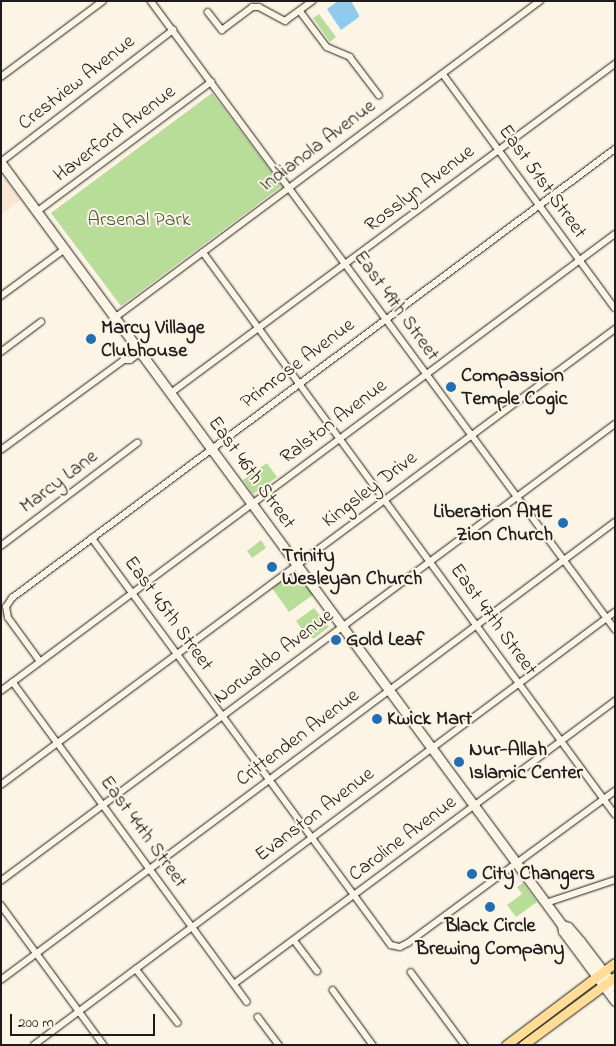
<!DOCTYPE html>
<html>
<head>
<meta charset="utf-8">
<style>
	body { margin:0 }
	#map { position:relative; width:616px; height:1046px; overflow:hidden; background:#fcf5e5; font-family:"Indie Flower",sans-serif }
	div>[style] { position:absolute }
	.built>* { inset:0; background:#fbe6d4 }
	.green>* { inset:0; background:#b8dd98 }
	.water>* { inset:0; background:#8ecbee }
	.roads { filter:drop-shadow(0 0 1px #1c1c1c) drop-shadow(0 0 1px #1c1c1c) }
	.minor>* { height:5.5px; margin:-2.75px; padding:0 2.75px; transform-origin:2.75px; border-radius:2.75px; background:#fcf5e5 }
	.secondary>* { height:9px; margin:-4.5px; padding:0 4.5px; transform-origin:4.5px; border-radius:4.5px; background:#fcf5e5 }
	.primary>* { height:9px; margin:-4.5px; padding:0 4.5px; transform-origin:4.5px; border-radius:4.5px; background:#ffdd96 }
	.dots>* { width:14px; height:14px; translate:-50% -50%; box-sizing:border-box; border:2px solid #fcf5e5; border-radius:50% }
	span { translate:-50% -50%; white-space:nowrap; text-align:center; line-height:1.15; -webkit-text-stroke:4px #fcf5e5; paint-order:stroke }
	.street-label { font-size:20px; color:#1c1c1c }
	.park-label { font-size:20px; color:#4b5641 }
	.poi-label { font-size:20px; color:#1c1c1c; font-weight:700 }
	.left { translate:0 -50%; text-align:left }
	.right { translate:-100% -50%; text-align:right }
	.frame { position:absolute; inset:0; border:2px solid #1c1c1c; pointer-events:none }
	.scale { position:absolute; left:10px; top:1014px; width:145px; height:22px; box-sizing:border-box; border:2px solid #1c1c1c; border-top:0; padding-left:6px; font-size:15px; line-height:18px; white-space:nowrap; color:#1c1c1c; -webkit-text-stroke:4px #fcf5e5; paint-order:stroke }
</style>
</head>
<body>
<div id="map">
	<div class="built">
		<div style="clip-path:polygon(1px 175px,21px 200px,1px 215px)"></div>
	</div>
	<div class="green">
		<div style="clip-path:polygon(319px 14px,336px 37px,330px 42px,313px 18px)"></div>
		<div style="clip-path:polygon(212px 93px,282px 186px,121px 306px,51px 213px)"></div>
		<div style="clip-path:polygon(267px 463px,277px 477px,253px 494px,243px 480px)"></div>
		<div style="clip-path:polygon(261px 540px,266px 548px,252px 558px,247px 551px)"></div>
		<div style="clip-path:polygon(295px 571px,313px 595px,289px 612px,272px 588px)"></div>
		<div style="clip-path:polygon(314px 608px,329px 627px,313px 639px,311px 636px,308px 638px,296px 621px)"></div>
		<div style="clip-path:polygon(523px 883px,537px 902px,516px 917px,507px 905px,522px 894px,517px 887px)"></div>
	</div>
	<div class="water">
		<div style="clip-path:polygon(338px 1px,351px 1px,359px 15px,359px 17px,341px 30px,327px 9px)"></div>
	</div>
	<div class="roads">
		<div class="minor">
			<div style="left:151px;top:1px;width:781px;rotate:53.54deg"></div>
			<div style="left:300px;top:11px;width:45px;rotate:53.1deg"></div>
			<div style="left:327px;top:47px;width:25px;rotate:23deg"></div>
			<div style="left:350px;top:57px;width:48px;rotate:52.7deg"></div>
			<div style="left:208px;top:12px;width:23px;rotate:52deg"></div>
			<div style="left:222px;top:30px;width:38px;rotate:-37deg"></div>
			<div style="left:252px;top:7px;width:7px"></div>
			<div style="left:259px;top:7px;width:30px;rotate:28deg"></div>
			<div style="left:285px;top:21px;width:34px;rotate:-36deg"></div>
			<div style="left:443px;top:74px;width:290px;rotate:53.7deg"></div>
			<div style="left:1px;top:77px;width:127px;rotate:-36.7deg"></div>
			<div style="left:1px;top:162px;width:217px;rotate:-37.5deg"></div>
			<div style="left:38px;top:211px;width:216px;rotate:-36.7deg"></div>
			<div style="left:203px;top:252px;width:697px;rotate:53.76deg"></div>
			<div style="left:1px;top:296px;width:79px;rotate:-36.3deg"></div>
			<div style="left:116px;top:317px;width:529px;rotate:-36.7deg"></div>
			<div style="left:137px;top:346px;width:14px;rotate:146deg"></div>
			<div style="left:125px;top:354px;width:6px;rotate:99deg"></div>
			<div style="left:124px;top:360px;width:6px"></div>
			<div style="left:130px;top:360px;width:14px;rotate:-36deg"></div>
			<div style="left:1px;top:352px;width:50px;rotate:-36.9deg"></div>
			<div style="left:171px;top:393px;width:553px;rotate:-36.54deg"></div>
			<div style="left:1px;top:450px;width:152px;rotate:-36.2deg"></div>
			<div style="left:92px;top:538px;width:505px;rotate:53.7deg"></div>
			<div style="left:391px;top:945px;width:9px;rotate:13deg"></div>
			<div style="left:400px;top:947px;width:9px;rotate:-27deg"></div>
			<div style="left:408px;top:943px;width:257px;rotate:-36.3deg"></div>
			<div style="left:1px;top:546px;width:171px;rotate:-37.1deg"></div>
			<div style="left:40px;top:662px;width:54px;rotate:-126deg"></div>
			<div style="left:8px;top:618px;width:11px;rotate:-100deg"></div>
			<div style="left:6px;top:607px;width:11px;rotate:-56deg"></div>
			<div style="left:12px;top:598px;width:752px;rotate:-36.67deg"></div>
			<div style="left:13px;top:682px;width:396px;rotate:53.8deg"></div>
			<div style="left:1px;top:691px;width:765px;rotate:-36.66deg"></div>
			<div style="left:1px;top:785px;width:765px;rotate:-36.6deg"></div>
			<div style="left:1px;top:881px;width:765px;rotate:-36.66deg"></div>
			<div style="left:546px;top:903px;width:73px;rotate:-18.4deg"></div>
			<div style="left:1px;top:905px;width:174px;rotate:53.7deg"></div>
			<div style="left:294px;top:940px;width:39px;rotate:53deg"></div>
			<div style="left:136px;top:969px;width:68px;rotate:52.1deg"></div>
			<div style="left:411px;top:972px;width:91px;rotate:53.5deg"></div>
			<div style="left:1px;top:980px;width:766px;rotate:-36.72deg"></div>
			<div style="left:234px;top:984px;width:475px;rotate:-36.6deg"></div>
			<div style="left:333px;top:990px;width:68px;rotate:54deg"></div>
			<div style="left:258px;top:1017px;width:35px;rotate:53deg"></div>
			<div style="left:34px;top:1045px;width:725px;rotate:-36.7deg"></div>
		</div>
		<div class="secondary">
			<div style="left:1px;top:163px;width:946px;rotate:53.64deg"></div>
			<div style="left:562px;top:925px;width:6px;rotate:81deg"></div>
			<div style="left:563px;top:931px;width:87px;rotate:53.4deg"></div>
			<div style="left:562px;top:925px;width:6px;rotate:18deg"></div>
			<div style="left:568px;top:927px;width:18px;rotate:49deg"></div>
			<div style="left:580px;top:941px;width:58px;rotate:52.7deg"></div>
		</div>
		<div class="primary">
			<div style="left:506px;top:1045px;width:136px;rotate:-37deg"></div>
			<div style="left:523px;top:1045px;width:114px;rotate:-36.5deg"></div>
		</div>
	</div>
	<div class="dots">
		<div style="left:91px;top:339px;background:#1f6fb2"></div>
		<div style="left:451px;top:387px;background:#1f6fb2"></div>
		<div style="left:563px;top:523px;background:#1f6fb2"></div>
		<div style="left:272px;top:567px;background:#1f6fb2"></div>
		<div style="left:336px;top:640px;background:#1f6fb2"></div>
		<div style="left:377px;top:719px;background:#1f6fb2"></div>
		<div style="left:459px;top:762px;background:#1f6fb2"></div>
		<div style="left:472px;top:874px;background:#1f6fb2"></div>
		<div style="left:490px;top:907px;background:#1f6fb2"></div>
	</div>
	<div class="street-label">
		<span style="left:77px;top:83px;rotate:-38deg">Crestview Avenue</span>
		<span style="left:115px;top:134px;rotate:-37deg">Haverford Avenue</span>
		<span style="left:318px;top:146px;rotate:-37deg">Indianola Avenue</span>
		<span style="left:542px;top:182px;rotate:54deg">East 51st Street</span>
		<span style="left:420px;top:189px;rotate:-37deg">Rosslyn Avenue</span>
		<span style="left:396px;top:306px;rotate:54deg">East 49th Street</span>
		<span style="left:298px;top:364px;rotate:-37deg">Primrose Avenue</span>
		<span style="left:334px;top:422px;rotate:-37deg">Ralston Avenue</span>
		<span style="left:251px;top:473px;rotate:54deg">East 46th Street</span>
		<span style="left:59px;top:482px;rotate:-37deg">Marcy Lane</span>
		<span style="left:370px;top:490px;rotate:-37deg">Kingsley Drive</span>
		<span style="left:168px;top:614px;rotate:54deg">East 45th Street</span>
		<span style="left:493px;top:620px;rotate:54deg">East 47th Street</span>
		<span style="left:274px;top:657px;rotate:-37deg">Norwaldo Avenue</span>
		<span style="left:298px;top:738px;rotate:-37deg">Crittenden Avenue</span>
		<span style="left:315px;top:815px;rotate:-37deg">Evanston Avenue</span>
		<span style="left:143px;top:832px;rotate:54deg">East 44th Street</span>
		<span style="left:403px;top:839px;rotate:-37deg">Caroline Avenue</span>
	</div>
	<div class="park-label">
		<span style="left:139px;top:220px">Arsenal Park</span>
	</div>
	<div class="poi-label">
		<span class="left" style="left:101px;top:340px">Marcy Village<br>Clubhouse</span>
		<span class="left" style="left:461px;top:388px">Compassion<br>Temple Cogic</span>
		<span class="right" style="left:553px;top:524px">Liberation AME<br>Zion Church</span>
		<span class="left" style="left:282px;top:568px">Trinity<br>Wesleyan Church</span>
		<span class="left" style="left:346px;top:640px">Gold Leaf</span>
		<span class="left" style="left:387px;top:719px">Kwick Mart</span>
		<span class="left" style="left:469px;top:762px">Nur-Allah<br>Islamic Center</span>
		<span class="left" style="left:482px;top:874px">City Changers</span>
		<span style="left:490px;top:938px">Black Circle<br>Brewing Company</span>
	</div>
	<div class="frame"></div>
	<div class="scale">200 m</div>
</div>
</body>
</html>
